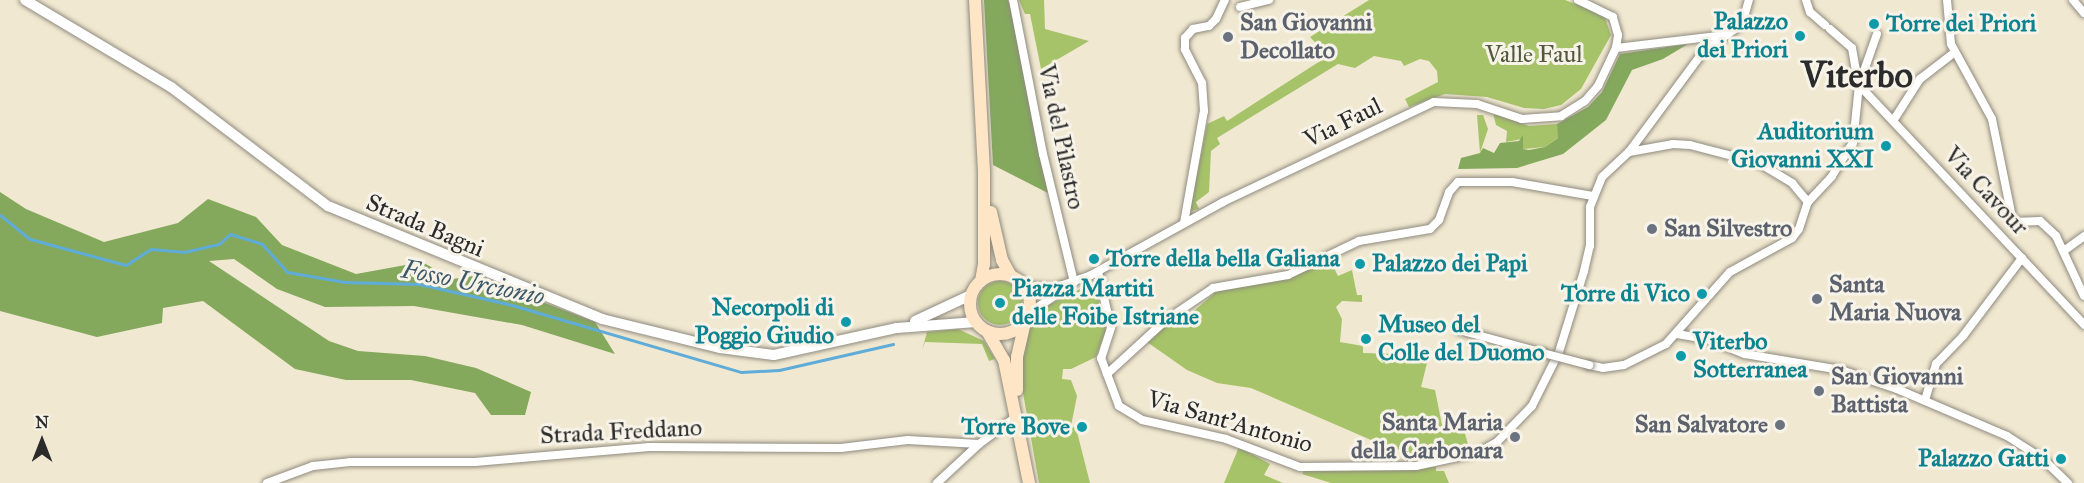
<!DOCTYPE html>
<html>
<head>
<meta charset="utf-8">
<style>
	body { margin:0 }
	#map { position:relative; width:2084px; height:483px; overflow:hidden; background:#f1e8d1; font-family:"IM FELL Great Primer",serif }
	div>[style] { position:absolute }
	.green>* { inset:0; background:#a6c369 }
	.round { border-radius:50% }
	.forest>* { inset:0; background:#84a95d }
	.stream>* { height:3px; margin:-1.5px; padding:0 1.5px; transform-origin:1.5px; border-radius:1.5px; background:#5facd9 }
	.roads { filter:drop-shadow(0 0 2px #8e8a7e) drop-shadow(0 0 2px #8e8a7e) }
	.minor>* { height:8px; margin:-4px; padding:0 4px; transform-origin:4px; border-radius:4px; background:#fff }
	.tertiary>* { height:10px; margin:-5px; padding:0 5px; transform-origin:5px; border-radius:5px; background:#fff }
	.secondary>* { height:12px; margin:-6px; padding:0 6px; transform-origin:6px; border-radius:6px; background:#fde5c5 }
	.secondary>.ring { margin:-6px; padding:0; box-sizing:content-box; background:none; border:12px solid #fde5c5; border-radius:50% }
	.bridges { filter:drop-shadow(0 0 2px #8e8a7e) drop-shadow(0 0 2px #8e8a7e) }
	.minor-bridge>* { height:8px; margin:-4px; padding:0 4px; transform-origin:4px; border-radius:4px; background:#fff }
	.dots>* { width:16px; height:16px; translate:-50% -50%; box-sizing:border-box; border:3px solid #f7f3e8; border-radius:50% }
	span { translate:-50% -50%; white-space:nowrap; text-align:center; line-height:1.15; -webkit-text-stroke:6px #f7f3e8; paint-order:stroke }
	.culture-label { font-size:24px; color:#0d838f; font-weight:700 }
	.right { translate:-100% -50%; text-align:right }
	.left { translate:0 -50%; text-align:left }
	.worship-label { font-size:24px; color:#5b616d; font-weight:700 }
	.park-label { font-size:24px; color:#50593e }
	.street-label { font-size:24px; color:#2b2b2b }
	.water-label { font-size:26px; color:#3d5868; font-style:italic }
	.town-label { font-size:36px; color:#2b2b2b; font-weight:700 }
	.north { position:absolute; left:12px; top:411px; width:60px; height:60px; -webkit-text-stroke:4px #f7f3e8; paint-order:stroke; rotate:0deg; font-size:16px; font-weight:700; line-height:24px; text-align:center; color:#2b2b2b }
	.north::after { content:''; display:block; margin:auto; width:21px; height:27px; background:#2b2b2b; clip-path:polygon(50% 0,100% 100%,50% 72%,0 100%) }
</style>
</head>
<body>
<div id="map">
	<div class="green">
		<div style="clip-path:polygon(1019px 0,1044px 0,1045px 29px,1089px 41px,1041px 69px,1030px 14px,1025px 14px)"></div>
		<div style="clip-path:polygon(1369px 0,1565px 0,1604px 15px,1611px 35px,1581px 89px,1561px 105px,1544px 109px,1524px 108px,1487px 97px,1445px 94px,1409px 107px,1405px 99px,1438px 82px,1437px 71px,1429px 61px,1420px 59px,1404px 66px,1401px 61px,1374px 56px,1355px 68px,1338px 64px,1217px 138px,1220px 144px,1211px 151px,1209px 192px,1196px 202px,1199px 209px,1190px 211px,1207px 124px,1224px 116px,1227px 121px,1328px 56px,1310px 37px)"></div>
		<div style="clip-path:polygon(1493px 113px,1529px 126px,1557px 124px,1559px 137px,1545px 147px,1523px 149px,1522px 139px,1506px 142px,1507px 131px,1496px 125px)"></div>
		<div style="clip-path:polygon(1477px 115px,1483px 115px,1488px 129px,1480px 153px)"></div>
		<div style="clip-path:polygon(1329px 258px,1338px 276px,1352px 270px,1357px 295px,1362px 295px,1362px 302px,1342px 301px,1336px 307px,1342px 319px,1340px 342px,1363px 346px,1363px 353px,1429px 355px,1421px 387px,1435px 390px,1442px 425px,1461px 420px,1470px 451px,1434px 461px,1378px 443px,1251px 388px,1217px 383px,1187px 370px,1147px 342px,1168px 322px,1174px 328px,1216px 292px)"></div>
		<div class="round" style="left:978px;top:281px;width:44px;height:44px"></div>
		<div style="clip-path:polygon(1094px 282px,1106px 331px,1096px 357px,1071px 369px,1063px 369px,1062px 379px,1071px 380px,1077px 396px,1071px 426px,1076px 428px,1090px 483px,1039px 483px,1023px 393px,1022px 357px,1029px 327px,1047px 306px)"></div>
		<div style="clip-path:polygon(958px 329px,984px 341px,995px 359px,989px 361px,982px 344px,925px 342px,922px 350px,927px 332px)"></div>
		<div style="clip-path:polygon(1239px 447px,1270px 464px,1264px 475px,1283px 483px,1224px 483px)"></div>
		<div style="clip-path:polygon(1436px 467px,1436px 471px,1444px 471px,1449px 483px,1331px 483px,1302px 474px,1304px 471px)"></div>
	</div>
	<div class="forest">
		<div style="clip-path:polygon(984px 0,1008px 0,1010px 5px,1048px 193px,993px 165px)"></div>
		<div style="clip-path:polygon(1688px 44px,1663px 59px,1632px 70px,1606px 120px,1563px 154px,1517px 168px,1458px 169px,1461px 158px,1480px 153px,1483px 148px,1494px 153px,1500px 143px,1519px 141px,1523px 135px,1523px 149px,1529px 150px,1545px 147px,1558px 138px,1557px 124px,1588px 107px,1602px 92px,1620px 54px)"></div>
		<div style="clip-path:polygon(0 192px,26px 209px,104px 242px,178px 223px,208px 199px,256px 217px,282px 245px,356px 274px,422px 262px,453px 279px,474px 276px,595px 322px,615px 354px,522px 325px,414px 306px,325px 307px,277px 289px,234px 259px,209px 261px,329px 341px,358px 351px,425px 356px,476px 368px,531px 392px,525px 415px,491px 415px,475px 393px,411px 380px,346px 380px,295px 369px,203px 301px,163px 308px,162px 323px,97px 337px,0 311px)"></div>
	</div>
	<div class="stream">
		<div style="left:0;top:215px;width:38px;rotate:39deg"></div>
		<div style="left:30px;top:239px;width:99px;rotate:15.2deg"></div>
		<div style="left:126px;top:265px;width:30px;rotate:-33deg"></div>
		<div style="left:151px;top:249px;width:33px;rotate:5deg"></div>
		<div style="left:184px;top:252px;width:36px;rotate:-13deg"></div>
		<div style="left:219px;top:244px;width:15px;rotate:-42deg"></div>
		<div style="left:230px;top:234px;width:34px;rotate:17deg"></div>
		<div style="left:262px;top:244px;width:38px;rotate:48deg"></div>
		<div style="left:287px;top:272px;width:59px;rotate:9.8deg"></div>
		<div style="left:345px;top:282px;width:74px;rotate:1.5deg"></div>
		<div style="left:419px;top:284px;width:95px;rotate:12.7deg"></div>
		<div style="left:512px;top:305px;width:239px;rotate:16.3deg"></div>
		<div style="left:741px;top:372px;width:38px;rotate:-3deg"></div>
		<div style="left:779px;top:370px;width:117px;rotate:-12.8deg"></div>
	</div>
	<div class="roads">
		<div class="minor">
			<div style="left:1013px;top:0;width:157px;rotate:79deg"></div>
			<div style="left:1043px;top:154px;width:132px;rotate:76.4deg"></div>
			<div style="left:1806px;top:0;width:13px;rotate:72deg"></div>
			<div style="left:1810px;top:12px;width:20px;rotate:41deg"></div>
			<div style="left:1947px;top:0;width:44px;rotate:84.8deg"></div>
			<div style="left:1951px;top:44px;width:85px;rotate:61.3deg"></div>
			<div style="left:1992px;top:119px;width:105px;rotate:78.5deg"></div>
			<div style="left:2013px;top:222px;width:27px;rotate:-2deg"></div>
			<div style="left:2040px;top:221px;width:22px;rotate:43deg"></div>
			<div style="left:2056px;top:236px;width:66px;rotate:65deg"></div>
			<div style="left:2073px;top:0;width:17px;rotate:50deg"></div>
			<div style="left:1240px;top:7px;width:30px;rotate:-14deg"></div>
			<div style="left:1830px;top:29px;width:29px;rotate:41deg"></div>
			<div style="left:1852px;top:48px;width:34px;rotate:80deg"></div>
			<div style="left:1616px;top:48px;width:111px;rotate:-6.7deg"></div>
			<div style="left:1859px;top:85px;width:329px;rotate:46.8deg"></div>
			<div style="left:1893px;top:121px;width:50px;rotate:-57.3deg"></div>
			<div style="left:1920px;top:79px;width:44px;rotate:-37.6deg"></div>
			<div style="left:1629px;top:152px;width:45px;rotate:-10.3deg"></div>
			<div style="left:1673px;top:144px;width:17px;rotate:3deg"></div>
			<div style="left:1690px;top:145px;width:71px;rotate:14.6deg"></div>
			<div style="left:1759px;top:163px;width:39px;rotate:31deg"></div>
			<div style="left:1792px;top:183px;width:25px;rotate:50deg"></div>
			<div style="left:1184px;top:223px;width:114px;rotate:-79.9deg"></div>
			<div style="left:1204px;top:111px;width:28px;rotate:-94deg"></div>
			<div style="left:1202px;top:83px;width:38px;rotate:-117deg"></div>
			<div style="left:1185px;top:49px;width:11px;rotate:-90deg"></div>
			<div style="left:1185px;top:38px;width:12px;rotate:-48deg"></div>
			<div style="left:1193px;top:29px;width:16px;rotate:-11deg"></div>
			<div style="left:1209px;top:26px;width:10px;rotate:-45deg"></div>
			<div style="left:1216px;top:19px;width:21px;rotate:-65deg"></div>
			<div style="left:2065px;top:250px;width:24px;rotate:-36deg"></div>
			<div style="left:1098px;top:272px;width:57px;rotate:76.9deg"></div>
			<div style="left:1111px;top:328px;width:32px;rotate:108deg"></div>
			<div style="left:1101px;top:358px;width:51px;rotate:69.4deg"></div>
			<div style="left:1119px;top:406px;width:27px;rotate:31deg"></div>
			<div style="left:1142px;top:420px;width:86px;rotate:12.7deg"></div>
			<div style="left:1226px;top:439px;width:79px;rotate:20.7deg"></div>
			<div style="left:1300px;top:467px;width:116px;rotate:-0.5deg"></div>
			<div style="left:1416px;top:466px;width:56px;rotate:-12.3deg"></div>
			<div style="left:1025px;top:286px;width:29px;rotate:4deg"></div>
			<div style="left:1054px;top:288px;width:39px;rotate:-19deg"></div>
			<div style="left:1091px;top:275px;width:151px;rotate:-28.9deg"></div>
			<div style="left:1223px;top:202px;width:233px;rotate:-25.4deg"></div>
			<div style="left:1434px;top:102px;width:43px;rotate:2.7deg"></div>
			<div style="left:1477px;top:104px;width:47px;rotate:18.4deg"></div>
			<div style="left:1522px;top:119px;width:39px;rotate:-4deg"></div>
			<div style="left:1561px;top:116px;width:28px;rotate:-32deg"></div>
			<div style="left:1585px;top:101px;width:20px;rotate:-49deg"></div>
			<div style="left:1598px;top:86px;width:42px;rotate:-64.7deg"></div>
			<div style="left:1616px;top:48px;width:13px;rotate:-81deg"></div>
			<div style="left:1618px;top:35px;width:19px;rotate:-106deg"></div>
			<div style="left:1613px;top:17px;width:39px;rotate:-154deg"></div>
			<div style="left:1029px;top:313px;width:45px;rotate:-34deg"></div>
			<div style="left:1459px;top:330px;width:87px;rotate:15.3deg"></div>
			<div style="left:1677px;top:334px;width:34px;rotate:10deg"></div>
			<div style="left:1710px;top:340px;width:38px;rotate:22deg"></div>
			<div style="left:1745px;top:354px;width:97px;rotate:9.5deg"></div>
			<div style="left:1841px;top:370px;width:59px;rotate:18.7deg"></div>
			<div style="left:1897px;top:389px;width:120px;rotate:23.1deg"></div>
			<div style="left:2007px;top:436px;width:43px;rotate:32.6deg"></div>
			<div style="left:2043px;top:459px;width:35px;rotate:44deg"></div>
			<div style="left:1589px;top:365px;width:14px;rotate:12deg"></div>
			<div style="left:1603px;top:368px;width:21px;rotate:-8deg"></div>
			<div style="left:1624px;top:365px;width:47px;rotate:-26.6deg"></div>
			<div style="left:1666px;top:344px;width:96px;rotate:-48.4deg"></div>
			<div style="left:1730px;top:272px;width:71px;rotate:-28.7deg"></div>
			<div style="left:1792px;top:238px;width:11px;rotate:-52deg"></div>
			<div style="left:1799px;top:229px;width:28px;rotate:-72deg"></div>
			<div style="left:1808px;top:202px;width:35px;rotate:-47deg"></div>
			<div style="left:1832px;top:176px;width:39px;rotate:-58deg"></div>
			<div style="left:1853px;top:143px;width:58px;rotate:-84.1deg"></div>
			<div style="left:1859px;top:85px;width:54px;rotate:-70.6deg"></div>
			<div style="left:1107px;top:374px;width:80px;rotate:-42.5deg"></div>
			<div style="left:1166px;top:320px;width:57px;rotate:-34.2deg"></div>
			<div style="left:1213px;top:288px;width:76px;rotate:-9.8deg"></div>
			<div style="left:1288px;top:275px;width:79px;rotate:-25.6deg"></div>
			<div style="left:1359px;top:241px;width:72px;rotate:-9.6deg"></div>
			<div style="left:1430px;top:229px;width:13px;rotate:-45deg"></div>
			<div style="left:1439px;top:220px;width:30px;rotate:-70deg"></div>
			<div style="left:1449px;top:192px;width:13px;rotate:-48deg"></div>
			<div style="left:1458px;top:182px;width:54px"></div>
			<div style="left:1512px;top:182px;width:82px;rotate:9.8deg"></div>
			<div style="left:1925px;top:400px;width:38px;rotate:-73deg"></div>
			<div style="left:1936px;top:364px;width:39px;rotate:-46deg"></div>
			<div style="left:1963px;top:336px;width:98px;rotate:-52.9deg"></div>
			<div style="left:1481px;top:451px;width:18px;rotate:-29deg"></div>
			<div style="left:1497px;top:442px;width:50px;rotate:-45.8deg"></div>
			<div style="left:1532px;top:406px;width:60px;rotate:-63.4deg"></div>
			<div style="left:1559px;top:352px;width:85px;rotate:-72.8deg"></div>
			<div style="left:1584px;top:271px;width:26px;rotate:-77deg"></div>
			<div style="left:1590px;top:246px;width:39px;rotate:-90deg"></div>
			<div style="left:1590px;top:207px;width:32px;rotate:-68deg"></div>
			<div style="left:1602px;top:177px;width:37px;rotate:-43deg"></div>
			<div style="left:1629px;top:152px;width:124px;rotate:-53.5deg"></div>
			<div style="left:1703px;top:52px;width:48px;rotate:-35.7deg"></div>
			<div style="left:1742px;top:24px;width:25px;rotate:-74deg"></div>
			<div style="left:267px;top:483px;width:49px;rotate:-20.3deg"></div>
			<div style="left:313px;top:466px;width:37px;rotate:-6deg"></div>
			<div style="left:350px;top:462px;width:125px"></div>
			<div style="left:475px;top:462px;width:175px;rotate:-4.9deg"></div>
			<div style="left:649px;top:447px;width:192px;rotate:0.3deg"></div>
			<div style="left:841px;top:448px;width:67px;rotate:-6.8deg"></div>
			<div style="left:908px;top:440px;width:71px;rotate:3.2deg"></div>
			<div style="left:937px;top:483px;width:57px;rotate:-42.9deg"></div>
			<div style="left:979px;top:444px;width:47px;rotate:-36.4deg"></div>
		</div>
		<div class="tertiary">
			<div style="left:25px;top:0;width:170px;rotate:30.8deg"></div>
			<div style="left:171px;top:87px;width:197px;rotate:37.2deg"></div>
			<div style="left:328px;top:206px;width:296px;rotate:22.4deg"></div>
			<div style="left:602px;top:319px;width:122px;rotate:13.8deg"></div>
			<div style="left:720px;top:348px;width:54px;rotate:7.4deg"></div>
			<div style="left:774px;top:355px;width:126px;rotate:-12.4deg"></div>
			<div style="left:897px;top:328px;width:79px;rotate:-4.3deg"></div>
			<div style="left:915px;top:321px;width:62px;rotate:-24.9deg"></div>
		</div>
		<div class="secondary">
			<div style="left:975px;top:0;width:172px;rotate:87deg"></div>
			<div style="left:984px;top:172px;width:92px;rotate:90deg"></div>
			<div style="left:984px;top:264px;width:17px;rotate:100deg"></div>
			<div style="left:991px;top:212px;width:49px;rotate:77.1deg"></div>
			<div style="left:1002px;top:260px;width:18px;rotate:61deg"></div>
			<div class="ring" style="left:970px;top:274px;width:48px;height:48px"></div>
			<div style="left:987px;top:331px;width:34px;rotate:60deg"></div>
			<div style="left:1004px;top:360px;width:126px;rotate:78.5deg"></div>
			<div style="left:1017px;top:390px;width:33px;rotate:-90deg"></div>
			<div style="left:1017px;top:357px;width:36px;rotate:-77deg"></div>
		</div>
	</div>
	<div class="bridges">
		<div class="minor-bridge">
			<div style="left:1543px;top:353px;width:48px;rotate:14.6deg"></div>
		</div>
	</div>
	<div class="dots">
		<div style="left:1874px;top:24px;background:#0f9aa8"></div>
		<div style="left:1800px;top:36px;background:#0f9aa8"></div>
		<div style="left:1228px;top:37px;background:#6b7280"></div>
		<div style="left:1886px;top:146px;background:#0f9aa8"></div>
		<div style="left:1652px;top:229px;background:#6b7280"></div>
		<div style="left:1094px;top:259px;background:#0f9aa8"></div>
		<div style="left:1360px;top:264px;background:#0f9aa8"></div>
		<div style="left:1702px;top:294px;background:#0f9aa8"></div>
		<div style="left:1817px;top:299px;background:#6b7280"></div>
		<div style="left:1000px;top:303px;background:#0f9aa8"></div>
		<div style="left:846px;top:322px;background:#0f9aa8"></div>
		<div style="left:1366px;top:339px;background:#0f9aa8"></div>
		<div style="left:1681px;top:356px;background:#0f9aa8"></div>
		<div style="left:1819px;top:391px;background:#6b7280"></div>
		<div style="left:1780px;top:425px;background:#6b7280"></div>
		<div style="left:1082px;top:427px;background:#0f9aa8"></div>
		<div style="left:1515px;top:437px;background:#6b7280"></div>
		<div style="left:2061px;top:459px;background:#0f9aa8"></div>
	</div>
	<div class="culture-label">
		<span class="right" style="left:1788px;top:36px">Palazzo<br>dei Priori</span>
		<span class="left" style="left:1886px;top:24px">Torre dei Priori</span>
		<span class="right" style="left:1874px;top:146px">Auditorium<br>Giovanni XXI</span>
		<span class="left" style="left:1106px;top:259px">Torre della bella Galiana</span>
		<span class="left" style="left:1372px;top:264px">Palazzo dei Papi</span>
		<span class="left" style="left:1012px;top:303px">Piazza Martiti<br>delle Foibe Istriane</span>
		<span class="right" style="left:1690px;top:294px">Torre di Vico</span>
		<span class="right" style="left:834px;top:322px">Necorpoli di<br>Poggio Giudio</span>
		<span class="left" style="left:1378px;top:339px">Museo del<br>Colle del Duomo</span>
		<span class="left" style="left:1693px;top:356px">Viterbo<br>Sotterranea</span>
		<span class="right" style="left:1070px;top:427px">Torre Bove</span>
		<span class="right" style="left:2049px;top:459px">Palazzo Gatti</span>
	</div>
	<div class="worship-label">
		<span class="left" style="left:1240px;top:37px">San Giovanni<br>Decollato</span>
		<span class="left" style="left:1664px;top:229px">San Silvestro</span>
		<span class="left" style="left:1829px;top:299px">Santa<br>Maria Nuova</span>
		<span class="left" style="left:1831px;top:391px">San Giovanni<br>Battista</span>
		<span class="right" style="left:1503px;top:437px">Santa Maria<br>della Carbonara</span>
		<span class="right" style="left:1768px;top:425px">San Salvatore</span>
	</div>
	<div class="park-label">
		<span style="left:1534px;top:55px">Valle Faul</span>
	</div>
	<div class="street-label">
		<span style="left:1343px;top:123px;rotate:-26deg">Via Faul</span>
		<span style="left:1061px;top:137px;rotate:78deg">Via del Pilastro</span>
		<span style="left:1986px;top:191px;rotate:47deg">Via Cavour</span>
		<span style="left:425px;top:226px;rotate:23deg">Strada Bagni</span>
		<span style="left:1230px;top:422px;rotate:16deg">Via Sant'Antonio</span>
		<span style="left:621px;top:432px;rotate:-3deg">Strada Freddano</span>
	</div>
	<div class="water-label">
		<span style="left:473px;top:283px;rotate:11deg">Fosso Urcionio</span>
	</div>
	<div class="town-label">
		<span style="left:1857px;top:76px">Viterbo</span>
	</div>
	<div class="north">N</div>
</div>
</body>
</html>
